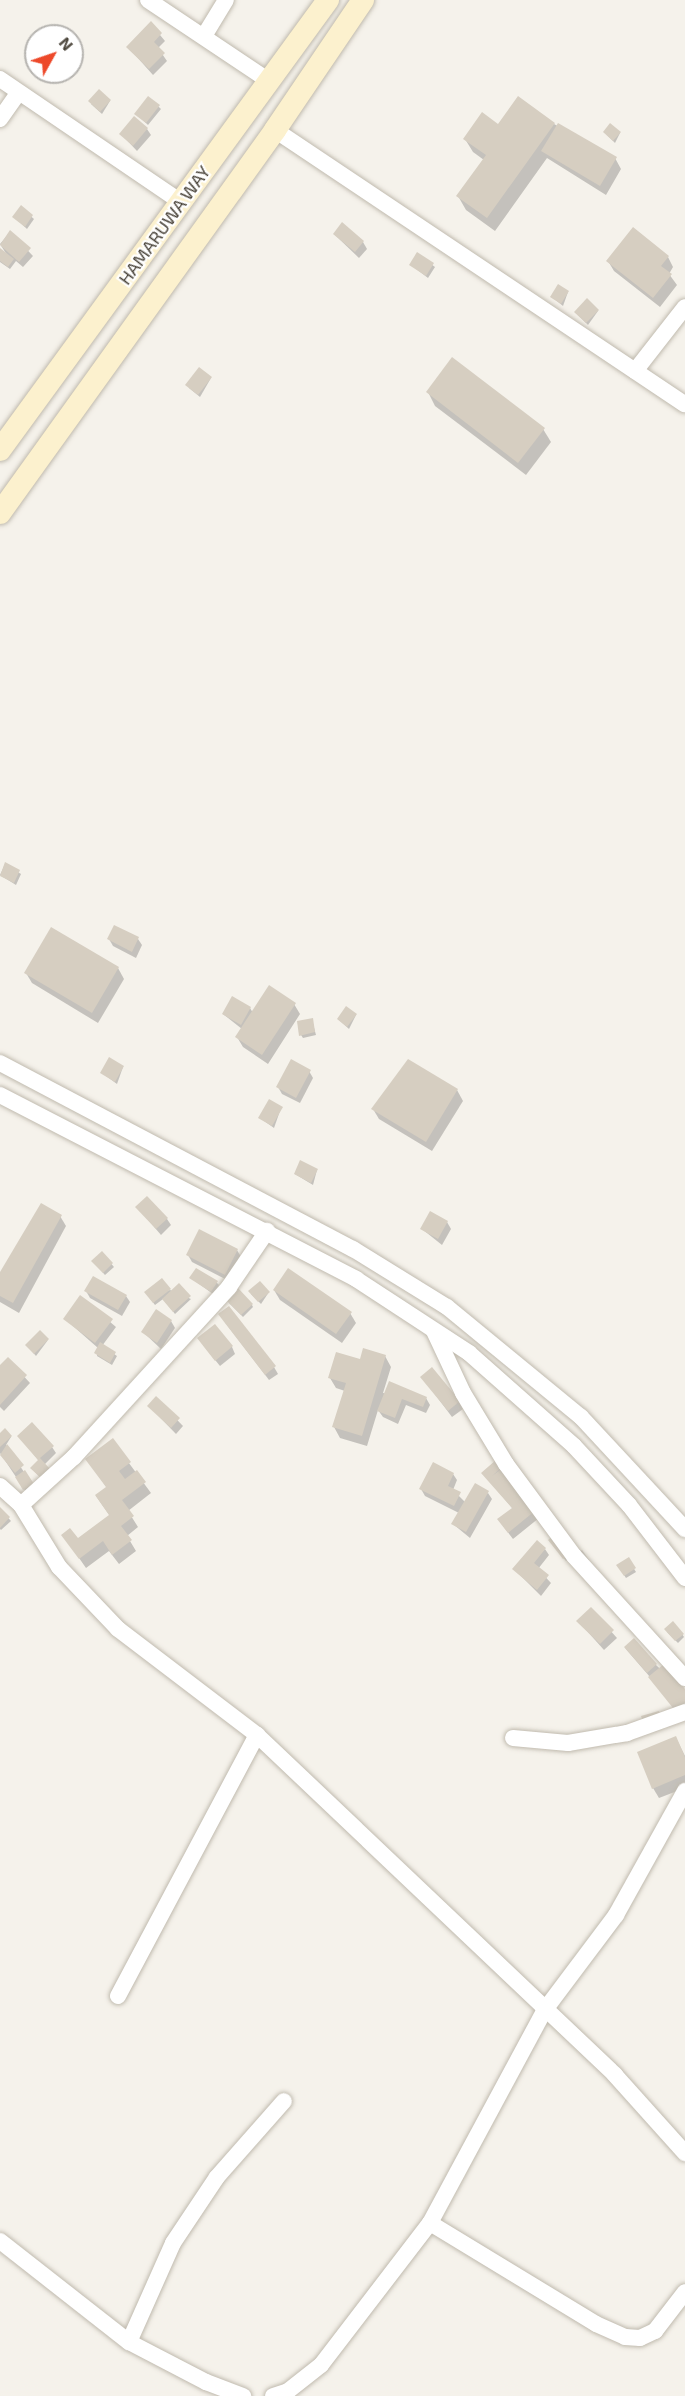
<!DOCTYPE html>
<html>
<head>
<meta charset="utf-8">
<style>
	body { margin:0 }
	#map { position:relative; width:685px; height:2396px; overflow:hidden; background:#f5f2eb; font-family:"Exo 2",sans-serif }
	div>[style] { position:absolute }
	.shadow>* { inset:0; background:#0003 }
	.building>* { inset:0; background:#d6cec1 }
	.roads { filter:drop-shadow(0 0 2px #c0baae) drop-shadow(0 0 2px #c0baae) }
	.minor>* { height:16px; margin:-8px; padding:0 8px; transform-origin:8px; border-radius:8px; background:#fff }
	.secondary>* { height:22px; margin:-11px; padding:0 11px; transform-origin:11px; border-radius:11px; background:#fcf1ce }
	span { translate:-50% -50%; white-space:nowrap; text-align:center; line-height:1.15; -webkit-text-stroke:4.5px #fff; paint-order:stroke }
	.street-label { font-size:18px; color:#494339 }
	.north { position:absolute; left:24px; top:24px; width:60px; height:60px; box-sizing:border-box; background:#fff; border:2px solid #b6b4b0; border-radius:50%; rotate:50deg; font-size:16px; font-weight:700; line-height:24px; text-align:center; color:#494339 }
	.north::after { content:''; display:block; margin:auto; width:21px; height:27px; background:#ed492a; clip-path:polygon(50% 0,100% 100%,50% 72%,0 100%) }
</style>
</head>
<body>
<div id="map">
	<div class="shadow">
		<div style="clip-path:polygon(151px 24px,165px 41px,158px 48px,167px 61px,153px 75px,128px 47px)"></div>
		<div style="clip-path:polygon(149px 98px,161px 109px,148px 125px,136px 114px)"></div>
		<div style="clip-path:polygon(110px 101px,102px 114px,91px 104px)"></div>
		<div style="clip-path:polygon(554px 124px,615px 158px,621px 169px,606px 195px,547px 158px,495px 231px,466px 210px,458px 196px,484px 160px,473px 152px,465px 139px,498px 126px)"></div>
		<div style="clip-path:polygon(147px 129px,151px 135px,137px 151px,121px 134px)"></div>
		<div style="clip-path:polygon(620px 133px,615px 143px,607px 135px)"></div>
		<div style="clip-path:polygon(21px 208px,34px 219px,27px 229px,14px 217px)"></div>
		<div style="clip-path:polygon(10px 232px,33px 256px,23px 267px,16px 261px,10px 269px,0 262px,0 250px,7px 255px,0 244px)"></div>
		<div style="clip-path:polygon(334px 234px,363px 242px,367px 249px,359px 258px)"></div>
		<div style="clip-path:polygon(417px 254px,435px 267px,428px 278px,411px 265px)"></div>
		<div style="clip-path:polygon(668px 257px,673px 267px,669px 274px,677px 285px,660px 307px,614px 271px,608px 261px)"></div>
		<div style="clip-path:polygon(568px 292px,563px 306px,552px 297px)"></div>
		<div style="clip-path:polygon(598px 311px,588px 325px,578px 315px)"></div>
		<div style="clip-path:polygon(211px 378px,200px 397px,189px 388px)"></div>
		<div style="clip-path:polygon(428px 392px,543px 429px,551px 442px,526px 475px,435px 406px)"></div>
		<div style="clip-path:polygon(5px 864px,21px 874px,16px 885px,0 875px)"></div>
		<div style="clip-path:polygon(109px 939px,138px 939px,142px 945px,136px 958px,113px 946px)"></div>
		<div style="clip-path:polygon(118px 968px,124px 979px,98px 1023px,32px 983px,26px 973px)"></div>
		<div style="clip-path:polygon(294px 1004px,300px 1014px,268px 1064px,243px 1047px,237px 1037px,242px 1029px,223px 1014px,250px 1008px,253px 1013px)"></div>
		<div style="clip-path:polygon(356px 1015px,349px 1029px,338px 1019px)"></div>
		<div style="clip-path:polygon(312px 1020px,316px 1035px,303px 1038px,301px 1035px)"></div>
		<div style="clip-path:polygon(123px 1067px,117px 1084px,102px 1073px)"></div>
		<div style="clip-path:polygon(309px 1071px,313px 1078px,300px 1103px,282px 1094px,278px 1087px)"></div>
		<div style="clip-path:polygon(457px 1090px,463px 1101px,432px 1151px,379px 1119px,373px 1109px)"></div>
		<div style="clip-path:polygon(281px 1108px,274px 1128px,260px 1118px)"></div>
		<div style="clip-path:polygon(317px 1170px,313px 1185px,295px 1174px)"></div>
		<div style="clip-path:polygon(137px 1207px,167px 1219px,171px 1225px,161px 1235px)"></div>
		<div style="clip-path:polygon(60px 1216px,66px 1226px,19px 1313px,0 1302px,0 1273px)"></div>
		<div style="clip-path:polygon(447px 1222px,451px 1229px,442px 1245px,422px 1229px)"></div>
		<div style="clip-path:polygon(237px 1250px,241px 1257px,229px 1281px,192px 1262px,188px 1255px)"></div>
		<div style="clip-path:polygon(102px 1253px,114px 1267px,105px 1275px,95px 1264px)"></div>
		<div style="clip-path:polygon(191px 1278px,217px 1283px,219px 1285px,213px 1294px)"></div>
		<div style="clip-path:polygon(170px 1290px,191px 1299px,175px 1314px,163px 1299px,155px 1305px,148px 1296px)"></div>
		<div style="clip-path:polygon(274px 1290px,350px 1313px,356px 1323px,342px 1343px,280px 1300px)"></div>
		<div style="clip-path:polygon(86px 1291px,126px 1296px,130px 1302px,122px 1316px,90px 1298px)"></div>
		<div style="clip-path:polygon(269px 1292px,261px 1304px,251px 1294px)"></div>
		<div style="clip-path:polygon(81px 1297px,116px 1327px,102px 1346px,117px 1356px,112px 1365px,97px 1356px,98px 1348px,65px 1319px)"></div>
		<div style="clip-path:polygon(229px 1303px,252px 1305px,253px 1307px,243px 1317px)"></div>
		<div style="clip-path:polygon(171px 1321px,175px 1328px,161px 1349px,143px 1332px)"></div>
		<div style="clip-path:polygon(224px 1321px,274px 1367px,278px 1374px,269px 1380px)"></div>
		<div style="clip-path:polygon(48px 1340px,36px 1356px,29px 1348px)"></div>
		<div style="clip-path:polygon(203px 1345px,232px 1347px,235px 1354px,220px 1366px)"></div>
		<div style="clip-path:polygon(385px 1356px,391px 1367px,383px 1393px,426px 1398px,430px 1405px,426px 1413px,406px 1405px,398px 1424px,383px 1417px,378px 1410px,367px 1446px,340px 1438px,334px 1427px,345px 1391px,336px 1388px,330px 1378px,361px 1361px)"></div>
		<div style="clip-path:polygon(8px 1359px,30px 1383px,4px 1411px,0 1407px,0 1367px)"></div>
		<div style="clip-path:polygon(422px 1377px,459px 1402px,463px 1409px,452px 1417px)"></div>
		<div style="clip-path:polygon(156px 1398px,183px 1426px,176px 1434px,149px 1406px)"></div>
		<div style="clip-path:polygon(0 1435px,11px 1437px,6px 1445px,34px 1487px,26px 1492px,0 1453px)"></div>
		<div style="clip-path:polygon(19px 1436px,52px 1447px,56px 1453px,44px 1465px,43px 1480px,34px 1471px,39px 1461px)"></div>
		<div style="clip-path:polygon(112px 1440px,151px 1493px,128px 1511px,138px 1527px,127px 1536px,136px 1551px,119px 1564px,109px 1551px,86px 1568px,63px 1535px,78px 1540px,110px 1516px,96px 1496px,107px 1488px,87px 1459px)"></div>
		<div style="clip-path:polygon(503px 1455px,539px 1518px,513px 1539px,503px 1526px,513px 1509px,485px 1476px)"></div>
		<div style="clip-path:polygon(453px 1474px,457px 1480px,453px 1490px,465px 1502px,488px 1493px,492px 1499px,470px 1538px,453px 1524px,459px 1513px,425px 1496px,421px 1489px)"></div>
		<div style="clip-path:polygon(0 1509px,11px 1521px,1px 1530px,0 1529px)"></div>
		<div style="clip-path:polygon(551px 1543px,574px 1556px,582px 1550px,589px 1560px,580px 1567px,572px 1557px,566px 1561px)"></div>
		<div style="clip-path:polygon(545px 1549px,549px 1555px,538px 1569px,551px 1583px,541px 1596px,514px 1569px)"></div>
		<div style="clip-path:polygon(628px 1559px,636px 1572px,626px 1578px,618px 1566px)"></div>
		<div style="clip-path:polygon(591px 1609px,617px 1638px,604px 1650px,578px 1621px)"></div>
		<div style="clip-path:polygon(667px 1632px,682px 1634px,684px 1637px,678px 1643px)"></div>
		<div style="clip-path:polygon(625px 1648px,656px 1665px,685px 1692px,650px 1677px)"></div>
		<div style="clip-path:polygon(676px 1738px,685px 1756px,685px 1788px,659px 1798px,653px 1788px)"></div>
	</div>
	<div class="building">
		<div style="clip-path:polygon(151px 21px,162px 33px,154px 42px,165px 53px,149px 69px,126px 47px)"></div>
		<div style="clip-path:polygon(99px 89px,111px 100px,100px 112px,88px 101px)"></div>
		<div style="clip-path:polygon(148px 96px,160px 105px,146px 123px,134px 114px)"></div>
		<div style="clip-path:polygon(518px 96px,555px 123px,487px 218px,456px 196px,486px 155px,463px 139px,482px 112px,498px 124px)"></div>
		<div style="clip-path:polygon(134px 116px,148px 128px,133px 146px,119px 134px)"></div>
		<div style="clip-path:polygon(558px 123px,617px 157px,600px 186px,541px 151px)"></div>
		<div style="clip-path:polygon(610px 123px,621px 132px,613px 141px,603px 132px)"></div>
		<div style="clip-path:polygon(21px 205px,33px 215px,25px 227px,12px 217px)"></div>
		<div style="clip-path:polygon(342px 222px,364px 241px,355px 252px,333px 234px)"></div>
		<div style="clip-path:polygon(633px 227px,669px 256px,661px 266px,672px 274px,653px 298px,606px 261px)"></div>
		<div style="clip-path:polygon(10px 230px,31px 248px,19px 262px,0 245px)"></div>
		<div style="clip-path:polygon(0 248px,14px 259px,8px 267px,0 261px)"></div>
		<div style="clip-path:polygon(417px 252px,434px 263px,426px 276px,409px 265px)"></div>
		<div style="clip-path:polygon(558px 284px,569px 291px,561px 304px,550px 297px)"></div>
		<div style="clip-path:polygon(587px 298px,599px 310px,586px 323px,574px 312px)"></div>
		<div style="clip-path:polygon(452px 357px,545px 428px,518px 463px,426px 392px)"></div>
		<div style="clip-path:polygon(199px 367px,212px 377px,198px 395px,185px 385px)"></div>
		<div style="clip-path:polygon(5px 862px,20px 870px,14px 883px,0 876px)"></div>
		<div style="clip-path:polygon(114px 925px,139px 937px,132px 952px,107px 939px)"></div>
		<div style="clip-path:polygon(51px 927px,119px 967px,92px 1013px,24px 973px)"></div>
		<div style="clip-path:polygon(269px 985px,296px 1003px,262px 1055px,235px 1037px)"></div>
		<div style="clip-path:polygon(232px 996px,251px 1007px,241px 1025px,222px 1014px)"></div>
		<div style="clip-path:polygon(346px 1006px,357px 1014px,347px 1027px,337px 1019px)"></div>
		<div style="clip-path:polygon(313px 1018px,315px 1032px,299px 1036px,297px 1021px)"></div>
		<div style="clip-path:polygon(109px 1057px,124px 1066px,115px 1082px,100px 1073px)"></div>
		<div style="clip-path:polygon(291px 1059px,311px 1070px,296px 1098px,276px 1087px)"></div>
		<div style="clip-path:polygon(408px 1059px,458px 1089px,426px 1142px,371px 1109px)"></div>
		<div style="clip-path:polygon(269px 1099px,283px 1107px,272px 1126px,258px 1118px)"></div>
		<div style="clip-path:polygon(300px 1160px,318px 1169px,311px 1183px,294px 1174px)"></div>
		<div style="clip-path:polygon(147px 1196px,168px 1218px,156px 1229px,135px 1207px)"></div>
		<div style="clip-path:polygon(41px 1203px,62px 1215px,13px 1303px,0 1296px,0 1272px)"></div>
		<div style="clip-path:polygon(430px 1211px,448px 1221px,438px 1239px,420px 1229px)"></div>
		<div style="clip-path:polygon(199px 1229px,238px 1249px,225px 1275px,186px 1255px)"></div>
		<div style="clip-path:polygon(102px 1251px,113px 1263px,103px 1273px,91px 1261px)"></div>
		<div style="clip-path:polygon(196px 1268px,218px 1281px,211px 1292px,189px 1278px)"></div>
		<div style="clip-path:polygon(288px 1268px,352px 1312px,336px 1334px,273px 1290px)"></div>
		<div style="clip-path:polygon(93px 1276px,127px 1295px,118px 1310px,84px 1291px)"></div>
		<div style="clip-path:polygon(162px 1278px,171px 1289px,153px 1303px,144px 1292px)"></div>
		<div style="clip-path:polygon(260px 1281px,270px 1292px,258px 1302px,248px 1291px)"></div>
		<div style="clip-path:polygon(179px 1283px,191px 1296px,173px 1312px,162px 1299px)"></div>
		<div style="clip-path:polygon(238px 1288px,253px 1304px,241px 1315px,226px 1300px)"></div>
		<div style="clip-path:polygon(80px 1295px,113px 1319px,95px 1343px,63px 1319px)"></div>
		<div style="clip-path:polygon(229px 1306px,276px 1366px,265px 1375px,218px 1314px)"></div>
		<div style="clip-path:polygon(156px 1309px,172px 1320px,157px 1343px,141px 1332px)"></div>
		<div style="clip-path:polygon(215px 1324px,233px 1346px,215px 1361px,197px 1338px)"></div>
		<div style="clip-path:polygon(40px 1330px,49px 1339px,34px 1354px,25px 1345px)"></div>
		<div style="clip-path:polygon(100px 1342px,116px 1352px,110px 1363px,94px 1353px)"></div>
		<div style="clip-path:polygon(363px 1348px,386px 1355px,362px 1436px,332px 1427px,346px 1383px,328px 1378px,336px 1352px,360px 1359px)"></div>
		<div style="clip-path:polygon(8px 1357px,27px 1375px,0 1405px,0 1365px)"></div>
		<div style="clip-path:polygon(432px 1367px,460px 1401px,448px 1411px,420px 1377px)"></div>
		<div style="clip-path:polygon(389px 1381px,427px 1397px,423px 1407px,402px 1399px,395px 1418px,377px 1411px)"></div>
		<div style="clip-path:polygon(156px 1396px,180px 1418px,171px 1428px,147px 1406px)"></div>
		<div style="clip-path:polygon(32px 1422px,54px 1446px,40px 1458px,50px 1469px,41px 1478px,30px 1468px,38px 1460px,17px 1436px)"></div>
		<div style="clip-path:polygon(5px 1428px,12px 1436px,0 1447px,0 1433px)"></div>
		<div style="clip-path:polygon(113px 1438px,131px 1462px,119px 1471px,125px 1479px,137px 1470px,146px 1482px,122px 1500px,134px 1516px,121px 1526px,132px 1540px,112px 1555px,103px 1541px,79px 1559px,61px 1535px,70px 1528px,78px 1538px,109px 1515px,95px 1495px,106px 1487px,85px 1459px)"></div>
		<div style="clip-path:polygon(7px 1444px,24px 1465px,15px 1473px,0 1455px)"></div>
		<div style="clip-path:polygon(504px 1453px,510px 1460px,492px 1476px,503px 1468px,536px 1510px,508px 1533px,497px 1519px,512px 1508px,481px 1473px)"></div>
		<div style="clip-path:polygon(433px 1462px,454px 1473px,448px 1486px,461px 1492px,454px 1506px,419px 1489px)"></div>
		<div style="clip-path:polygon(25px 1470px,34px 1484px,23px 1490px,15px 1477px)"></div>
		<div style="clip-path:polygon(475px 1483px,489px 1491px,466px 1532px,451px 1524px)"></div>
		<div style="clip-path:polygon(0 1507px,10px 1517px,0 1528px)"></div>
		<div style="clip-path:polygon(557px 1532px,573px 1552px,563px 1559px,548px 1540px)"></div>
		<div style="clip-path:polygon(537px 1540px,546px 1548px,534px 1563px,549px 1575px,537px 1590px,512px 1569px)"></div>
		<div style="clip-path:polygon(629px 1557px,636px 1568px,624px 1576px,616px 1565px)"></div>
		<div style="clip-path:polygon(591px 1607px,614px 1630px,600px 1644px,576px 1621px)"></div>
		<div style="clip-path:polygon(673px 1621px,684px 1634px,675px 1641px,664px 1629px)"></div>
		<div style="clip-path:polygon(634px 1638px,657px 1664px,647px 1673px,624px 1647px)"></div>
		<div style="clip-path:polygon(664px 1664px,685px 1689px,685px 1707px,677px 1713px,648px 1677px)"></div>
		<div style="clip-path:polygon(659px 1711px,663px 1724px,646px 1730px,641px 1716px)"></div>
		<div style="clip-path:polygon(676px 1736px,685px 1757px,685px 1775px,652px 1789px,637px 1752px)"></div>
	</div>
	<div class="roads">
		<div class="minor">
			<div style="left:148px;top:0;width:146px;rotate:33.8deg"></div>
			<div style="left:204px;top:36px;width:42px;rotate:-58.6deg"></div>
			<div style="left:0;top:79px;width:219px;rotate:34.2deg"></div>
			<div style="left:0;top:119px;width:32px;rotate:-55deg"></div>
			<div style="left:275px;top:130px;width:493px;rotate:33.8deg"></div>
			<div style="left:635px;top:371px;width:81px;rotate:-52deg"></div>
			<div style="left:0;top:1063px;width:399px;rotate:27.8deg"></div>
			<div style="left:353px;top:1249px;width:110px;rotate:31.7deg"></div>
			<div style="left:447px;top:1307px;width:173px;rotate:39.4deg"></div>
			<div style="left:581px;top:1417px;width:153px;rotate:47.1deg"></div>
			<div style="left:0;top:1095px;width:401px;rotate:27.3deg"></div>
			<div style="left:356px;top:1279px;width:135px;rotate:33.2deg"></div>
			<div style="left:469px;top:1353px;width:140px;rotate:41.5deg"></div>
			<div style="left:574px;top:1446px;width:81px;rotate:47deg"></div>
			<div style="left:629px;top:1505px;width:92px;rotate:52.5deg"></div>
			<div style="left:434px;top:1331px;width:68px;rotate:64.9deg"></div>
			<div style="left:463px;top:1393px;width:83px;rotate:58.8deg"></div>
			<div style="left:506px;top:1464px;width:114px;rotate:53.5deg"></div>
			<div style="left:574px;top:1556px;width:165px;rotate:47.7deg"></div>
			<div style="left:0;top:1486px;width:28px;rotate:42deg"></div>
			<div style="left:21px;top:1505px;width:73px;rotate:58.5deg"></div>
			<div style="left:59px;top:1567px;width:86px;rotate:46.4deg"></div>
			<div style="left:118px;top:1629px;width:175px;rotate:37.3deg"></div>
			<div style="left:257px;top:1735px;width:494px;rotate:43.5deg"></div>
			<div style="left:615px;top:2075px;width:105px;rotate:48.1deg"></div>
			<div style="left:21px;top:1505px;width:72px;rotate:-42.2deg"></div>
			<div style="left:74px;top:1457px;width:230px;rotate:-47.6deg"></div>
			<div style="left:229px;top:1287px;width:68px;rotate:-55.8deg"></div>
			<div style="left:513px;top:1738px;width:55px;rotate:5.2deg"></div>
			<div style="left:568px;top:1743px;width:60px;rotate:-9.6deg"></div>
			<div style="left:627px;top:1733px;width:62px;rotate:-19.9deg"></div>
			<div style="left:118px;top:1996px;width:296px;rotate:-62deg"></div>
			<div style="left:430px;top:2223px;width:194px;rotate:31.3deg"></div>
			<div style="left:596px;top:2324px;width:32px;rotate:24deg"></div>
			<div style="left:625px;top:2337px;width:15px;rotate:4deg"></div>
			<div style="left:640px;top:2338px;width:17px;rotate:-25deg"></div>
			<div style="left:655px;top:2331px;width:49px;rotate:-52.4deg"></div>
			<div style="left:0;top:2241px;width:164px;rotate:38.1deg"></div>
			<div style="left:129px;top:2342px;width:87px;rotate:27.5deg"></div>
			<div style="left:206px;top:2382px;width:40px;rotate:21deg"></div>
			<div style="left:129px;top:2342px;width:108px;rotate:-66deg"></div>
			<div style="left:173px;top:2243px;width:79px;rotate:-56.3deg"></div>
			<div style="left:217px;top:2177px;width:101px;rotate:-48.6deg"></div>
			<div style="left:273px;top:2396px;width:16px;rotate:-18deg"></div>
			<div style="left:288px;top:2391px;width:42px;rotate:-38.2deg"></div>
			<div style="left:321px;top:2365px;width:179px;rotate:-52.5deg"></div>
			<div style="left:430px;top:2223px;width:241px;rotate:-61.7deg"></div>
			<div style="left:544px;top:2011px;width:120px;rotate:-53.1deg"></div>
			<div style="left:616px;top:1915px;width:142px;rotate:-60.9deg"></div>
		</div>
		<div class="secondary">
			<div style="left:0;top:450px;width:557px;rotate:-53.91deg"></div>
			<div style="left:0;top:513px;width:472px;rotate:-54.3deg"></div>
			<div style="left:275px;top:130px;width:157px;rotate:-55.9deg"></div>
		</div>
	</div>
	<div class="street-label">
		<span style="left:164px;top:225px;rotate:-54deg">HAMARUWA WAY</span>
	</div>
	<div class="north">N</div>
</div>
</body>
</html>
